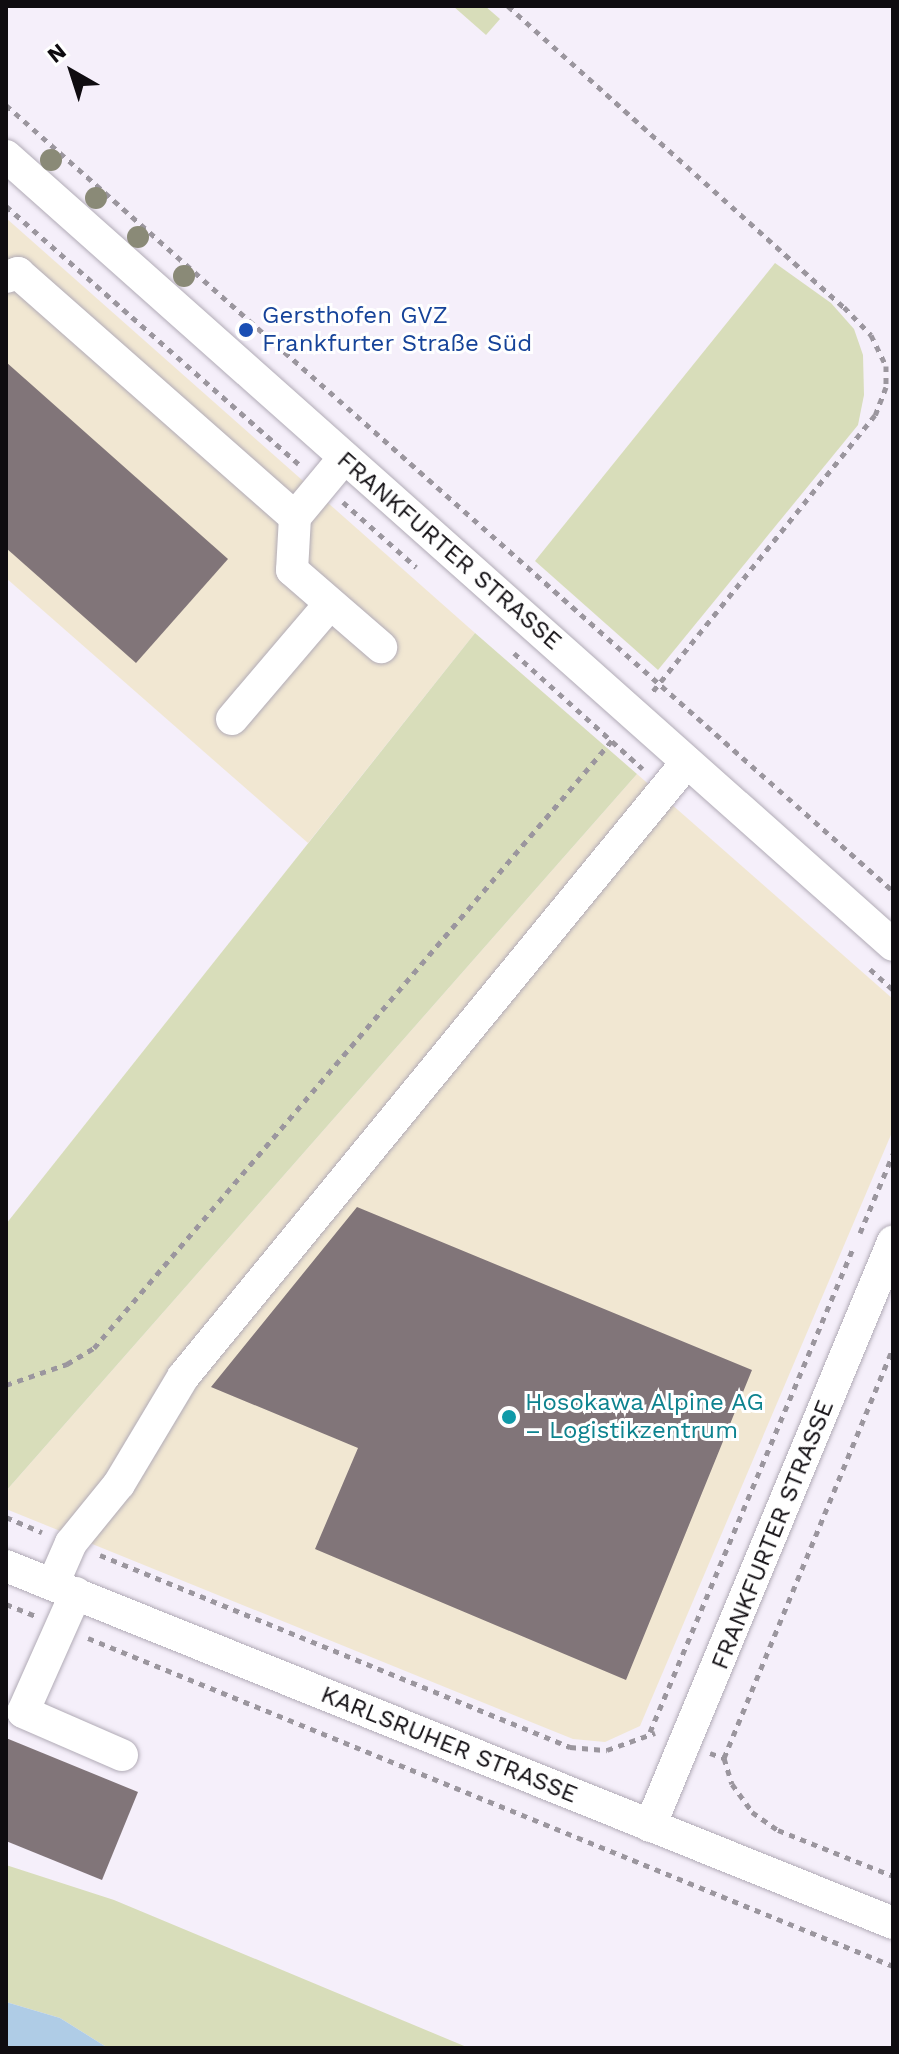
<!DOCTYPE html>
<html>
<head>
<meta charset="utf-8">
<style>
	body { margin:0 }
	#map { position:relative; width:899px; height:2054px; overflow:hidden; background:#f5effa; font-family:"Work Sans",sans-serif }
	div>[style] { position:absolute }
	.industrial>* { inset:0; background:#f1e7d2 }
	.green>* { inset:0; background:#d8ddba }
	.water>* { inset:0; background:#afcce6 }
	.building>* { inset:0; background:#817579 }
	.path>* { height:5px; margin-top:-2.5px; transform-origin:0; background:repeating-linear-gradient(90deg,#9b969e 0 6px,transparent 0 12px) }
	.roads { filter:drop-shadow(0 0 2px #b1abb6) drop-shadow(0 0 2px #b1abb6) }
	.minor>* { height:32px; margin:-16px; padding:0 16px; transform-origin:16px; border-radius:16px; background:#fff }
	.trees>* { width:22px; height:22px; margin:-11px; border-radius:50%; background:#8a8a77 }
	.dots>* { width:22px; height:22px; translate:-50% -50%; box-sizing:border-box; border:4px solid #fff; border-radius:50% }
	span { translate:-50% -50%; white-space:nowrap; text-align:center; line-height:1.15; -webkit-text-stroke:6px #fff; paint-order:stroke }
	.transit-label { font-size:24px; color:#164399 }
	.left { translate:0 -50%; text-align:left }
	.street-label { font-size:24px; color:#0f0c10 }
	.culture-label { font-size:24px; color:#0d838f }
	.frame { position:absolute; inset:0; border:8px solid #0f0c10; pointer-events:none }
	.north { position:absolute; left:32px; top:32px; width:80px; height:80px; -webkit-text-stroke:6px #fff; paint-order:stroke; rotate:321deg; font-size:22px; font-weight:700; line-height:32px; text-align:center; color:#0f0c10 }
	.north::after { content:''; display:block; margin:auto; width:28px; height:36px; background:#0f0c10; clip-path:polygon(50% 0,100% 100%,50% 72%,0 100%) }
</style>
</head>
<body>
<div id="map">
	<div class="industrial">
		<div style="clip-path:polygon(6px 218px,475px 633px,308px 843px,6px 578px)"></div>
		<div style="clip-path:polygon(637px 774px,893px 999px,893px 1130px,640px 1726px,605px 1742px,573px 1739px,6px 1509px,6px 1491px)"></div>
	</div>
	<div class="green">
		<div style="clip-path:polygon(453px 6px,485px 6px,500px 19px,486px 35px)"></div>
		<div style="clip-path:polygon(775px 263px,831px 303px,854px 329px,863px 355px,864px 395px,858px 425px,658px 670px,535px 561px)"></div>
		<div style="clip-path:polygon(475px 633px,637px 774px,6px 1491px,6px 1224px)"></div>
		<div style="clip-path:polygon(6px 1865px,114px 1900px,469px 2048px,108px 2048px,60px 2018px,6px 2002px)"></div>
	</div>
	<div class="water">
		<div style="clip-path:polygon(6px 2002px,60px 2018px,108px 2048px,6px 2047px)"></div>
	</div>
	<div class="building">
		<div style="clip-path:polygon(6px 362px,228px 559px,136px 663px,6px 548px)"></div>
		<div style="clip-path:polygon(357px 1207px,752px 1370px,626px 1680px,315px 1549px,358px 1448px,211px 1387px)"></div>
		<div style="clip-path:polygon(6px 1738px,138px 1792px,102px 1880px,6px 1841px)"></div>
	</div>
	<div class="path">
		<div style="left:508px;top:6px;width:451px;rotate:41.9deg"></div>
		<div style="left:844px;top:307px;width:39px;rotate:46deg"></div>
		<div style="left:871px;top:335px;width:34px;rotate:64deg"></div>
		<div style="left:886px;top:366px;width:21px;rotate:90deg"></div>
		<div style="left:886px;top:387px;width:30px;rotate:111deg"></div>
		<div style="left:875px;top:415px;width:356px;rotate:128.8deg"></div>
		<div style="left:6px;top:105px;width:1185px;rotate:41.55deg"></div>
		<div style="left:6px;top:206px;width:390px;rotate:41.4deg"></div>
		<div style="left:343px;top:502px;width:98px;rotate:41.7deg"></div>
		<div style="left:514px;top:653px;width:173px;rotate:42deg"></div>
		<div style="left:870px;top:969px;width:31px;rotate:42deg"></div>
		<div style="left:860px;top:1233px;width:86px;rotate:-67.3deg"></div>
		<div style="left:6px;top:1385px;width:65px;rotate:-19deg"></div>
		<div style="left:67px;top:1364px;width:31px;rotate:-31deg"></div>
		<div style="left:94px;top:1348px;width:803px;rotate:-49.55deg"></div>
		<div style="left:6px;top:1517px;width:39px;rotate:23deg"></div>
		<div style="left:100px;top:1555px;width:508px;rotate:22.22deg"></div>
		<div style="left:570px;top:1747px;width:37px;rotate:5deg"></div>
		<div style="left:607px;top:1750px;width:51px;rotate:-19.5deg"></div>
		<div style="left:6px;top:1604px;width:31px;rotate:22deg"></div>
		<div style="left:88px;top:1638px;width:869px;rotate:22.17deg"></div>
		<div style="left:650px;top:1732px;width:527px;rotate:-67.23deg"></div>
		<div style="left:710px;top:1753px;width:15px;rotate:20deg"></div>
		<div style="left:724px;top:1758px;width:27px;rotate:73deg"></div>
		<div style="left:732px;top:1784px;width:34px;rotate:54deg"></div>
		<div style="left:752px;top:1812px;width:32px;rotate:35deg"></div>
		<div style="left:778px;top:1830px;width:124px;rotate:21.8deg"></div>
		<div style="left:724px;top:1758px;width:444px;rotate:-67.6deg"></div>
	</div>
	<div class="roads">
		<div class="minor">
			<div style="left:6px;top:156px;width:1187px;rotate:41.65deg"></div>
			<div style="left:6px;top:277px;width:13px;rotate:-18deg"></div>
			<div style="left:18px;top:273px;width:369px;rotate:41.4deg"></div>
			<div style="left:295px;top:517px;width:53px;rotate:93.2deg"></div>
			<div style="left:292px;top:570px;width:118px;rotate:40.9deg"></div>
			<div style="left:295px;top:517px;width:77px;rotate:-50.3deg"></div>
			<div style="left:232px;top:719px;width:151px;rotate:-49.6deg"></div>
			<div style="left:6px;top:1566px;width:956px;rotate:21.92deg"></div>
			<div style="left:53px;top:1584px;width:45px;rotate:-66.3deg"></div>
			<div style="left:71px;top:1543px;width:76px;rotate:-50.9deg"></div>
			<div style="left:119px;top:1484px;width:125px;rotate:-59.1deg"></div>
			<div style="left:183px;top:1377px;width:795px;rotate:-50.66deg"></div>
			<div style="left:76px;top:1593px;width:130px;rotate:114deg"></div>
			<div style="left:23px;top:1712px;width:108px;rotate:23.5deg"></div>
			<div style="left:650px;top:1826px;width:633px;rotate:-67.41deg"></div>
		</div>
	</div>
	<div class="trees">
		<div style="left:51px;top:160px"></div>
		<div style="left:96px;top:198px"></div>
		<div style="left:138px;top:237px"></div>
		<div style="left:184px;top:276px"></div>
	</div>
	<div class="dots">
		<div style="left:246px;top:330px;background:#1a4fb4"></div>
		<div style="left:509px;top:1417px;background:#0f9aa8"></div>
	</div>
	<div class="transit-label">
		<span class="left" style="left:262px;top:330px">Gersthofen GVZ<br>Frankfurter Straße Süd</span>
	</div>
	<div class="street-label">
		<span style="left:449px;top:551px;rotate:41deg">FRANKFURTER STRASSE</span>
		<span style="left:773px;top:1535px;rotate:-68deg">FRANKFURTER STRASSE</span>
		<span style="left:449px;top:1745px;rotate:22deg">KARLSRUHER STRASSE</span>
	</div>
	<div class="culture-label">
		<span class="left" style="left:525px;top:1417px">Hosokawa Alpine AG<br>– Logistikzentrum</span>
	</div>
	<div class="frame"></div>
	<div class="north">N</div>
</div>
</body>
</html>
